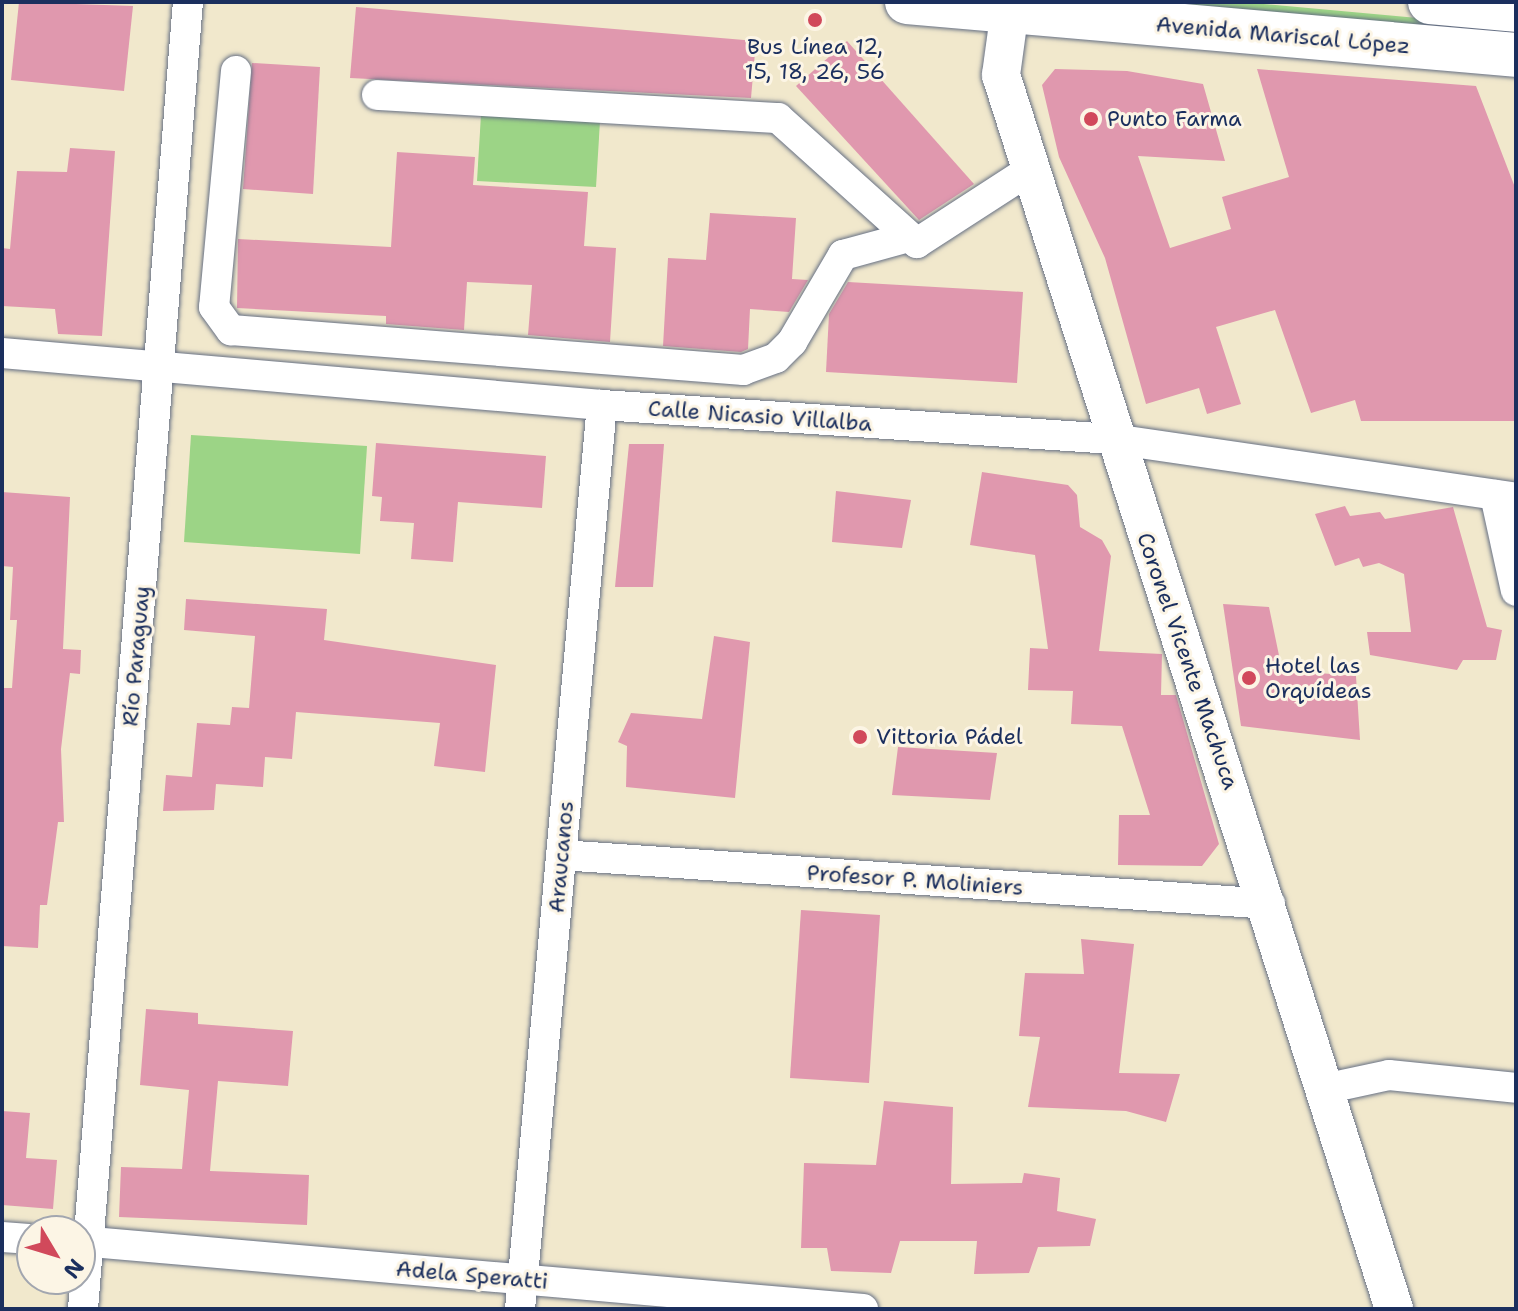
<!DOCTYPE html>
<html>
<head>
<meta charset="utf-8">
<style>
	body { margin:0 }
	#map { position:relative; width:1518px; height:1311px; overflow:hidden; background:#f1e8cc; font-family:"Shantell Sans",sans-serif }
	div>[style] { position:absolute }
	.green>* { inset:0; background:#9cd486 }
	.building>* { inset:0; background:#e098ae }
	.roads { filter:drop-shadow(0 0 2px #667084) drop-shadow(0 0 2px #667084) }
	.minor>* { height:30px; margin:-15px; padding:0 15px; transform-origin:15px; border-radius:15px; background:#fff }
	.tertiary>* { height:38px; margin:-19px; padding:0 19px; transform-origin:19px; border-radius:19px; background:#fff }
	.trunk>* { height:44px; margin:-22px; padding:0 22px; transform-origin:22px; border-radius:22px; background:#fff }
	.dots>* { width:22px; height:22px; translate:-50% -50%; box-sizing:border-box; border:4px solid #fcf5e5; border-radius:50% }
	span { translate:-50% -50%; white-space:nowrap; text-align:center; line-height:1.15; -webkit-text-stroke:6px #fcf5e5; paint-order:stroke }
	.street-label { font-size:22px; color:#1b2f5e }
	.poi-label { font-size:22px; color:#1b2f5e }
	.left { translate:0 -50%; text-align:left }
	.frame { position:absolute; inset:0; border:4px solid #1b2f5e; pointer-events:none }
	.north { position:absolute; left:16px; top:1215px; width:80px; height:80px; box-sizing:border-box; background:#fcf5e5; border:2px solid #a2a6af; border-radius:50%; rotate:128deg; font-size:22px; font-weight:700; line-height:32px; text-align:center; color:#1b2f5e }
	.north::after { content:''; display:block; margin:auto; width:28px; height:36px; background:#d1495b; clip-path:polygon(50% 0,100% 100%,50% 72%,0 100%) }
</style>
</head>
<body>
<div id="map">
	<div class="green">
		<div style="clip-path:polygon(1100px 2px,1242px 2px,1516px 27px,1516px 39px)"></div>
		<div style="clip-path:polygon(481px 115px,600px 121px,596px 187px,477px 181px)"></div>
		<div style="clip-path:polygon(191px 435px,367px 446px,360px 554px,184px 542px)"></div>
	</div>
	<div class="building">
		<div style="clip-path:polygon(19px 2px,133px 6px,124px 91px,11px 80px)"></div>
		<div style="clip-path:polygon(356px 7px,756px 41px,751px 98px,350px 78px)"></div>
		<div style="clip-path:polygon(847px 41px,974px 184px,919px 220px,796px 86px)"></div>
		<div style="clip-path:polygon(252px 63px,320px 67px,313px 194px,243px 189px)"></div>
		<div style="clip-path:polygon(1055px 69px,1127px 71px,1203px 84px,1225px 161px,1138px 156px,1170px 248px,1231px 229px,1222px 197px,1289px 177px,1257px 69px,1476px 86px,1516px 190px,1516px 421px,1361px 421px,1355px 400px,1311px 413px,1275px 310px,1216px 327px,1241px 404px,1207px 414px,1199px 388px,1146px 404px,1105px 258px,1059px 157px,1042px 85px)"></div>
		<div style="clip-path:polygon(70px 148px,115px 151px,102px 336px,58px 334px,55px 309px,2px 306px,2px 248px,10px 249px,17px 171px,67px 172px)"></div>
		<div style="clip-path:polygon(397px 152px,475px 157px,473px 185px,588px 192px,584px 246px,616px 248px,610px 342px,528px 335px,532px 285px,467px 282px,464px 330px,386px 324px,386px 316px,237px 308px,238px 239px,391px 247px)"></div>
		<div style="clip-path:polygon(710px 213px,796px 218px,792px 279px,808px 280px,789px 312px,750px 309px,748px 349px,741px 352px,663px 346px,668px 258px,706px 260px)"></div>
		<div style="clip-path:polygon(848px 282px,1023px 292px,1017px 383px,826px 372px,829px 314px)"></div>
		<div style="clip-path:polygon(376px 443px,546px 456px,542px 508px,458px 502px,453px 562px,411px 559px,414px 523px,380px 521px,382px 497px,372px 496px)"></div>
		<div style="clip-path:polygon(629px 444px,664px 444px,653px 587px,615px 587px)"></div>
		<div style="clip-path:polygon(982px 472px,1068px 485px,1077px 495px,1080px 527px,1102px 540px,1111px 556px,1099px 651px,1162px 654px,1161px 695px,1176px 695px,1219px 844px,1202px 866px,1118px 865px,1119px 815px,1150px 815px,1122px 726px,1071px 724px,1073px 691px,1028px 690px,1030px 648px,1048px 649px,1035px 555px,970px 545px)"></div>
		<div style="clip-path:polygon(836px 491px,911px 500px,902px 548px,832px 542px)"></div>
		<div style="clip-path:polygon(2px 492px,70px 497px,63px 649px,81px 650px,80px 674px,70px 673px,61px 749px,64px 822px,58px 822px,47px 905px,40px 905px,38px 948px,2px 946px,2px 688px,12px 688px,17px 620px,10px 620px,13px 567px,2px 566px)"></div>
		<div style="clip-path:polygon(1345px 506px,1350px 516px,1380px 512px,1385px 519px,1453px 507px,1487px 627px,1502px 630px,1496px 660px,1463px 660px,1457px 670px,1370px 655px,1367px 632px,1411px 632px,1404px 574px,1379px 563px,1363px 567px,1359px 558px,1335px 566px,1315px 514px)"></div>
		<div style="clip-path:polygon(186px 599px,327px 609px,324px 640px,496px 665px,485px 772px,434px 766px,440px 723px,296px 712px,292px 759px,265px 757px,263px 787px,216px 784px,214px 810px,163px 811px,166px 775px,192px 777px,197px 723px,230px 725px,232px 707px,249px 708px,255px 636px,184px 630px)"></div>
		<div style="clip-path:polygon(1223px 604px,1269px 607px,1282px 670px,1356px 676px,1360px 740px,1241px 726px)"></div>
		<div style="clip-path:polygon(714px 636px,750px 642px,735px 798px,626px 787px,627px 746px,618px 742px,631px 713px,702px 719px)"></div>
		<div style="clip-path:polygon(898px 747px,997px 753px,990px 800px,892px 795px)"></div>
		<div style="clip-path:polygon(801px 910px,880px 915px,869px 1083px,790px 1078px)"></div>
		<div style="clip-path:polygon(1081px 939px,1134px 944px,1119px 1073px,1180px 1074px,1166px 1122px,1126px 1111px,1028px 1107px,1040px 1037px,1019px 1036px,1025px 973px,1084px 974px)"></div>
		<div style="clip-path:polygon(146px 1009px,198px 1013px,198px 1024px,293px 1031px,288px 1086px,218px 1081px,210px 1171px,309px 1175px,307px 1225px,119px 1217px,121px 1167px,182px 1169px,189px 1090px,140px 1085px)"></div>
		<div style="clip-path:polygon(884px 1101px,953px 1107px,951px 1184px,1022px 1183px,1024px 1173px,1060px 1178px,1057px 1211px,1096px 1219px,1090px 1246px,1038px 1247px,1029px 1273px,974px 1274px,977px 1241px,900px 1241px,891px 1273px,831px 1271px,827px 1248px,801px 1248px,804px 1163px,876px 1165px)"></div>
		<div style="clip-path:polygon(2px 1111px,30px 1113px,26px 1158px,57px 1160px,53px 1209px,2px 1205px)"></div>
	</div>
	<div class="roads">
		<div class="minor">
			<div style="left:236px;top:71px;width:237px;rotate:95.3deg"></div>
			<div style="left:214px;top:307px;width:29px;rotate:54deg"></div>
			<div style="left:231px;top:330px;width:514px;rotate:4.47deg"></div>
			<div style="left:743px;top:370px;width:35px;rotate:-20deg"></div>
			<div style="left:776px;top:358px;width:23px;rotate:-45deg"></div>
			<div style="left:792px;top:342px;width:101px;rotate:-59.6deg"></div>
			<div style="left:843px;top:255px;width:64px;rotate:-15.3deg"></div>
			<div style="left:377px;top:95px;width:402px;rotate:3.3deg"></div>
			<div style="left:778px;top:118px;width:187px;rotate:42deg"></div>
			<div style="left:917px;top:243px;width:135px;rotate:-32.9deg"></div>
			<div style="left:2px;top:353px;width:602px;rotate:4.95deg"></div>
			<div style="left:602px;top:405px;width:512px;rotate:3.81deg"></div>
			<div style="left:1113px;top:439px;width:407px;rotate:8.3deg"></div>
			<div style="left:1495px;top:495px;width:98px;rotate:77.7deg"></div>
			<div style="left:561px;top:855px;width:711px;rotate:3.95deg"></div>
			<div style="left:1324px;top:1089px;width:66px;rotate:-12.2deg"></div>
			<div style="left:1389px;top:1075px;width:128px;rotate:5.8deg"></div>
			<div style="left:2px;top:1237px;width:30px;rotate:4deg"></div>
			<div style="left:80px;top:1241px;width:786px;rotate:4.96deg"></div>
			<div style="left:83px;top:1309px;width:1311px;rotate:-85.41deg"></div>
			<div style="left:520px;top:1309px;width:908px;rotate:-84.82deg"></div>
		</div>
		<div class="tertiary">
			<div style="left:1011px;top:2px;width:74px;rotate:97.8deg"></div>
			<div style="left:1001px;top:75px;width:1295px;rotate:72.33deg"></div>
		</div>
		<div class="trunk">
			<div style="left:907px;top:2px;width:611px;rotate:4.97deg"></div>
			<div style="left:1430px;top:2px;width:86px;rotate:5.3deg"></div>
		</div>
	</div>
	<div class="dots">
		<div style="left:815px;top:20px;background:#d1495b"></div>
		<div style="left:1091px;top:119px;background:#d1495b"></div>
		<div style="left:1249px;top:678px;background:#d1495b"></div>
		<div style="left:860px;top:737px;background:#d1495b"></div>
	</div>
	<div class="street-label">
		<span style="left:1283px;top:35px;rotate:5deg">Avenida Mariscal López</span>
		<span style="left:760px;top:416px;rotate:4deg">Calle Nicasio Villalba</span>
		<span style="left:136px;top:656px;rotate:-85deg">Río Paraguay</span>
		<span style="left:1188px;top:661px;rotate:71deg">Coronel Vicente Machuca</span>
		<span style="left:561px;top:857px;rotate:-85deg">Araucanos</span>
		<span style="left:915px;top:880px;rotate:4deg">Profesor P. Moliniers</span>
		<span style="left:472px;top:1275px;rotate:5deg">Adela Speratti</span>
	</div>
	<div class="poi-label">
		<span style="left:815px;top:59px">Bus Línea 12,<br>15, 18, 26, 56</span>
		<span class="left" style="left:1107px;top:119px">Punto Farma</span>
		<span class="left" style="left:1265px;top:678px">Hotel las<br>Orquídeas</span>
		<span class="left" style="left:876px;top:737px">Vittoria Pádel</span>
	</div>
	<div class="frame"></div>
	<div class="north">N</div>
</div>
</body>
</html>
